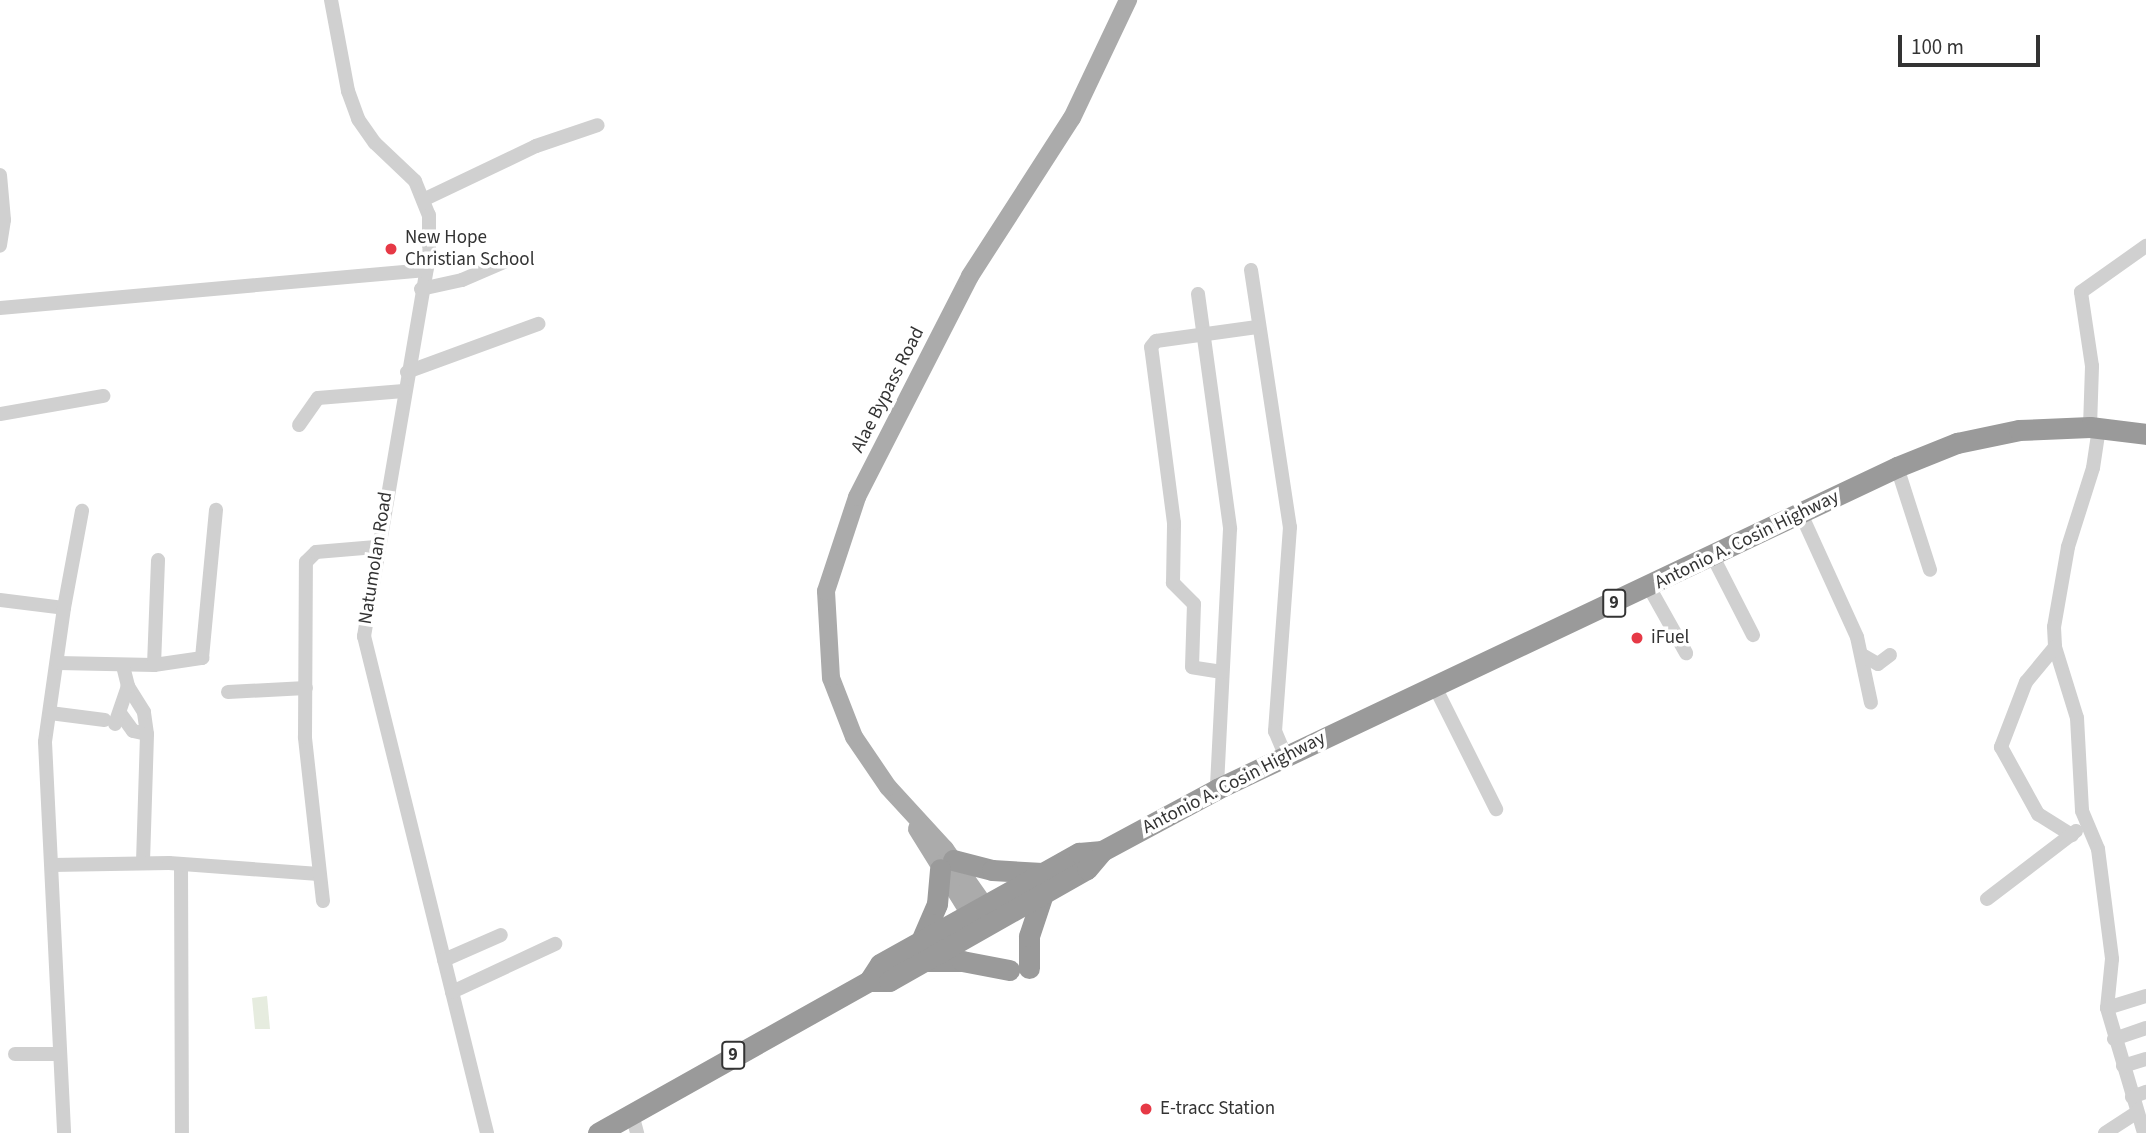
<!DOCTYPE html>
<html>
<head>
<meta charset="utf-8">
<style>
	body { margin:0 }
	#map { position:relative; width:2146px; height:1133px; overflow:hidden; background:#fff; font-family:"Source Sans 3",sans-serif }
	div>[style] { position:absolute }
	.green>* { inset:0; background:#e6ecdf }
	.minor>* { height:14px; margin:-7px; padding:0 7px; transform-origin:7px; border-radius:7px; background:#d0d0d0 }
	.major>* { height:18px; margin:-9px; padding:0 9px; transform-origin:9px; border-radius:9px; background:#ababab }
	.highway>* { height:21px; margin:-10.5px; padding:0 10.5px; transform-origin:10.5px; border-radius:10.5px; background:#9a9a9a }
	.dots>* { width:19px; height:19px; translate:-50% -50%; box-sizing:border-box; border:4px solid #fff; border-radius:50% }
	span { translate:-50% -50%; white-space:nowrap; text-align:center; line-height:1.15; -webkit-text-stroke:7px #fff; paint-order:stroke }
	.shield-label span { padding:2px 5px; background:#fff; border:2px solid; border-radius:5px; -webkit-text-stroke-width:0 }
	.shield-label { font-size:18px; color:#333; font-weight:700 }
	.poi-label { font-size:19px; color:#333 }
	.left { translate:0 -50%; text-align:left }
	.street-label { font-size:19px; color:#333 }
	.scale { position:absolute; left:1898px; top:35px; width:142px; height:32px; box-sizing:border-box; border:4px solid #333; border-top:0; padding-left:9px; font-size:21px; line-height:24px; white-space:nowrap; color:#333; -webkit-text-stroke:5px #fff; paint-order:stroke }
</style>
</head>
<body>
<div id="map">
	<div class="green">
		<div style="clip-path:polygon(267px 996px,270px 1029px,255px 1029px,252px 998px)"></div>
	</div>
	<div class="minor">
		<div style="left:331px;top:0;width:93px;rotate:79.4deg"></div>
		<div style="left:348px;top:91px;width:30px;rotate:70deg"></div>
		<div style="left:358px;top:119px;width:29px;rotate:55deg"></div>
		<div style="left:375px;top:143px;width:55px;rotate:43.5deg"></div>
		<div style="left:415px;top:181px;width:37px;rotate:68deg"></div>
		<div style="left:429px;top:215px;width:41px;rotate:90deg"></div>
		<div style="left:429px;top:256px;width:386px;rotate:99.7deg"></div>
		<div style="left:364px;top:636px;width:512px;rotate:76.1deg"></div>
		<div style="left:0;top:175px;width:45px;rotate:84.9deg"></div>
		<div style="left:4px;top:220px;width:26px;rotate:99deg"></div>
		<div style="left:425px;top:199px;width:123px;rotate:-25.5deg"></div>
		<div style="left:536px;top:146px;width:65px;rotate:-18.7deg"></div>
		<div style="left:1251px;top:270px;width:260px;rotate:81.4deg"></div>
		<div style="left:1290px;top:527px;width:205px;rotate:94.2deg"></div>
		<div style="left:1275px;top:731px;width:26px;rotate:67deg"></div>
		<div style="left:421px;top:289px;width:42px;rotate:-12.4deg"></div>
		<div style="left:462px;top:280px;width:53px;rotate:-23.2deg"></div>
		<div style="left:1198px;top:294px;width:237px;rotate:82.2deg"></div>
		<div style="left:1230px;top:529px;width:260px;rotate:92.9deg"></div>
		<div style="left:0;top:308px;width:428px;rotate:-5.1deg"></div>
		<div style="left:407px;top:372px;width:140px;rotate:-20.1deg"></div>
		<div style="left:0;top:414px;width:105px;rotate:-9.9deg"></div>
		<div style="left:299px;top:425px;width:33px;rotate:-55deg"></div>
		<div style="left:318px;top:398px;width:86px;rotate:-4.7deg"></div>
		<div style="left:2090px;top:427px;width:61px;rotate:-88.1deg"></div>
		<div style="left:2092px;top:366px;width:75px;rotate:-98.5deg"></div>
		<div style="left:2081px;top:292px;width:80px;rotate:-35.3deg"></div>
		<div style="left:2099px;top:428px;width:40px;rotate:98.5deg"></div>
		<div style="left:2093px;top:468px;width:83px;rotate:107.6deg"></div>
		<div style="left:2068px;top:547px;width:81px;rotate:99.9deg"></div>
		<div style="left:2054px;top:627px;width:20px;rotate:87deg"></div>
		<div style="left:2055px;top:647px;width:74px;rotate:72.8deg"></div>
		<div style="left:2077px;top:718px;width:93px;rotate:86.9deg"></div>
		<div style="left:2082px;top:811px;width:41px;rotate:67.2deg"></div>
		<div style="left:2098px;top:849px;width:111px;rotate:82.7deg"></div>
		<div style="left:2112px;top:959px;width:49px;rotate:95.8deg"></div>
		<div style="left:2107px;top:1008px;width:130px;rotate:73.5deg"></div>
		<div style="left:1897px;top:467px;width:108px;rotate:72.2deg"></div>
		<div style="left:1801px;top:514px;width:135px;rotate:65.5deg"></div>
		<div style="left:1857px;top:637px;width:67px;rotate:78deg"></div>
		<div style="left:1712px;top:555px;width:90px;rotate:62.9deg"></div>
		<div style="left:1649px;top:587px;width:76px;rotate:60.7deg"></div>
		<div style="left:0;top:600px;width:64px;rotate:7.1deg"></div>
		<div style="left:64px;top:608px;width:135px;rotate:98.1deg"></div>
		<div style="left:45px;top:742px;width:391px;rotate:87.2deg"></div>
		<div style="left:64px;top:608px;width:99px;rotate:-79.5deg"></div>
		<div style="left:2055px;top:647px;width:45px;rotate:129.6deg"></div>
		<div style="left:2026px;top:682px;width:70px;rotate:111deg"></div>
		<div style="left:2001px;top:747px;width:77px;rotate:61.1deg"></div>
		<div style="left:2038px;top:814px;width:40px;rotate:32deg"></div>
		<div style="left:1864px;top:656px;width:16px;rotate:30deg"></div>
		<div style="left:1878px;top:664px;width:15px;rotate:-37deg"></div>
		<div style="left:58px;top:663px;width:96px;rotate:1.2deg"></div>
		<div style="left:154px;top:665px;width:49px;rotate:-8.3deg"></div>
		<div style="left:202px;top:658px;width:149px;rotate:-84.6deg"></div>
		<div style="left:154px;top:665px;width:105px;rotate:-87.8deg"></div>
		<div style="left:1222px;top:672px;width:30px;rotate:-171deg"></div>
		<div style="left:1192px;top:667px;width:63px;rotate:-88.2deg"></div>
		<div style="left:1194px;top:604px;width:30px;rotate:-135deg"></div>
		<div style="left:1173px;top:583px;width:60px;rotate:-89deg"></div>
		<div style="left:1174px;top:523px;width:177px;rotate:-97.4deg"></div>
		<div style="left:1151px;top:347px;width:8px;rotate:-50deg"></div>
		<div style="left:1156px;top:341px;width:102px;rotate:-7.9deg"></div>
		<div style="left:1434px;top:685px;width:139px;rotate:63.4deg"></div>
		<div style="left:228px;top:692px;width:78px;rotate:-2.9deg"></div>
		<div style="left:50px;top:713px;width:55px;rotate:7.3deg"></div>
		<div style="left:120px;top:713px;width:22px;rotate:54deg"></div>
		<div style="left:133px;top:731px;width:14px;rotate:12deg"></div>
		<div style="left:147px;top:734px;width:22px;rotate:-98deg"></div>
		<div style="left:144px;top:712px;width:31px;rotate:-122deg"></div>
		<div style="left:115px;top:724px;width:40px;rotate:-71.1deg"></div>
		<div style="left:128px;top:686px;width:21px;rotate:-104deg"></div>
		<div style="left:143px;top:862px;width:128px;rotate:-88.2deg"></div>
		<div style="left:181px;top:864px;width:269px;rotate:89.8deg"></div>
		<div style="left:52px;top:865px;width:117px;rotate:-1deg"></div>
		<div style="left:169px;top:863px;width:150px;rotate:4.2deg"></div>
		<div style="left:1987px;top:899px;width:112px;rotate:-37.4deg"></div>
		<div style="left:323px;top:901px;width:165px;rotate:-96.3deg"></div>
		<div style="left:305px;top:737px;width:175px;rotate:-89.7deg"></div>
		<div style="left:306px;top:562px;width:14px;rotate:-45deg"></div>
		<div style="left:316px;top:552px;width:60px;rotate:-4.8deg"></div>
		<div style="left:444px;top:960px;width:62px;rotate:-23.7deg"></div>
		<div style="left:452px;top:992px;width:114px;rotate:-25deg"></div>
		<div style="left:2107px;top:1008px;width:41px;rotate:-17.1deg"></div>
		<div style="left:2114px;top:1039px;width:34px;rotate:-19deg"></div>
		<div style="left:15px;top:1054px;width:45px"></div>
		<div style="left:2123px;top:1066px;width:24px;rotate:-17deg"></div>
		<div style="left:2132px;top:1097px;width:15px;rotate:-20deg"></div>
		<div style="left:632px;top:1114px;width:20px;rotate:75deg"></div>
		<div style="left:2105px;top:1133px;width:38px;rotate:-33deg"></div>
	</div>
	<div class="major">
		<div style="left:917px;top:829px;width:100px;rotate:58.1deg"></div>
		<div style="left:985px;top:906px;width:70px;rotate:-125.1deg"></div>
		<div style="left:945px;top:849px;width:84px;rotate:-132.6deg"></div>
		<div style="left:888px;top:787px;width:60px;rotate:-124.2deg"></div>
		<div style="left:854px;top:737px;width:63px;rotate:-111.3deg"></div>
		<div style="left:831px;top:678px;width:87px;rotate:-93.3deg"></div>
		<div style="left:826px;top:591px;width:99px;rotate:-71.7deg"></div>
		<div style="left:857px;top:497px;width:248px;rotate:-62.9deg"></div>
		<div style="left:970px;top:276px;width:188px;rotate:-57.2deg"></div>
		<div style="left:1072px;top:118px;width:131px;rotate:-64.6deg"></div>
	</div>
	<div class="highway">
		<div style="left:953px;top:860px;width:40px;rotate:14.4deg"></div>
		<div style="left:992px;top:870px;width:50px;rotate:3.4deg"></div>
		<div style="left:921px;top:941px;width:40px;rotate:-66.6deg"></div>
		<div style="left:937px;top:904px;width:35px;rotate:-85deg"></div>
		<div style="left:928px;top:961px;width:34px"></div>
		<div style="left:962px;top:961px;width:48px;rotate:10.8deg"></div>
		<div style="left:1029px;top:968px;width:32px;rotate:-90deg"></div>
		<div style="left:1029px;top:936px;width:44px;rotate:-71.6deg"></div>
		<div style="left:869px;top:981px;width:20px;rotate:-57deg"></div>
		<div style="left:880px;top:964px;width:228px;rotate:-29.2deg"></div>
		<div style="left:1079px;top:853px;width:23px;rotate:-5deg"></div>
		<div style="left:598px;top:1133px;width:311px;rotate:-29.3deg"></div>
		<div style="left:869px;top:981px;width:20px"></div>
		<div style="left:889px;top:981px;width:227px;rotate:-29.5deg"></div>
		<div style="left:1087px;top:869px;width:23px;rotate:-50deg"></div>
		<div style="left:1102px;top:851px;width:131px;rotate:-28.3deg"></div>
		<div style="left:1217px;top:789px;width:752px;rotate:-25.34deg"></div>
		<div style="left:1897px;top:467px;width:65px;rotate:-21.8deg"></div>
		<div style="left:1957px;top:443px;width:63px;rotate:-11.8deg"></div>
		<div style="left:2019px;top:430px;width:71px;rotate:-2.4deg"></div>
		<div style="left:2090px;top:427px;width:56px;rotate:7.1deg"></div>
	</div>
	<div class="dots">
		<div style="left:391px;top:249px;background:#e63946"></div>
		<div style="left:1637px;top:638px;background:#e63946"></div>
		<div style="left:1146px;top:1109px;background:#e63946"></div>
	</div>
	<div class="shield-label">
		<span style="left:1614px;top:603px">9</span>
		<span style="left:733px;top:1055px">9</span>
	</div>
	<div class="poi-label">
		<span class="left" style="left:405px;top:249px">New Hope<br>Christian School</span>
		<span class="left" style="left:1651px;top:638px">iFuel</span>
		<span class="left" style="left:1160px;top:1109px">E-tracc Station</span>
	</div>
	<div class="street-label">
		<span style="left:888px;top:390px;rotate:-63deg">Alae Bypass Road</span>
		<span style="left:1747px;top:540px;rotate:-26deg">Antonio A. Cosin Highway</span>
		<span style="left:376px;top:558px;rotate:-81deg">Natumolan Road</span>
		<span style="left:1234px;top:783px;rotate:-27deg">Antonio A. Cosin Highway</span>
	</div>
	<div class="scale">100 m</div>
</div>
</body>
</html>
